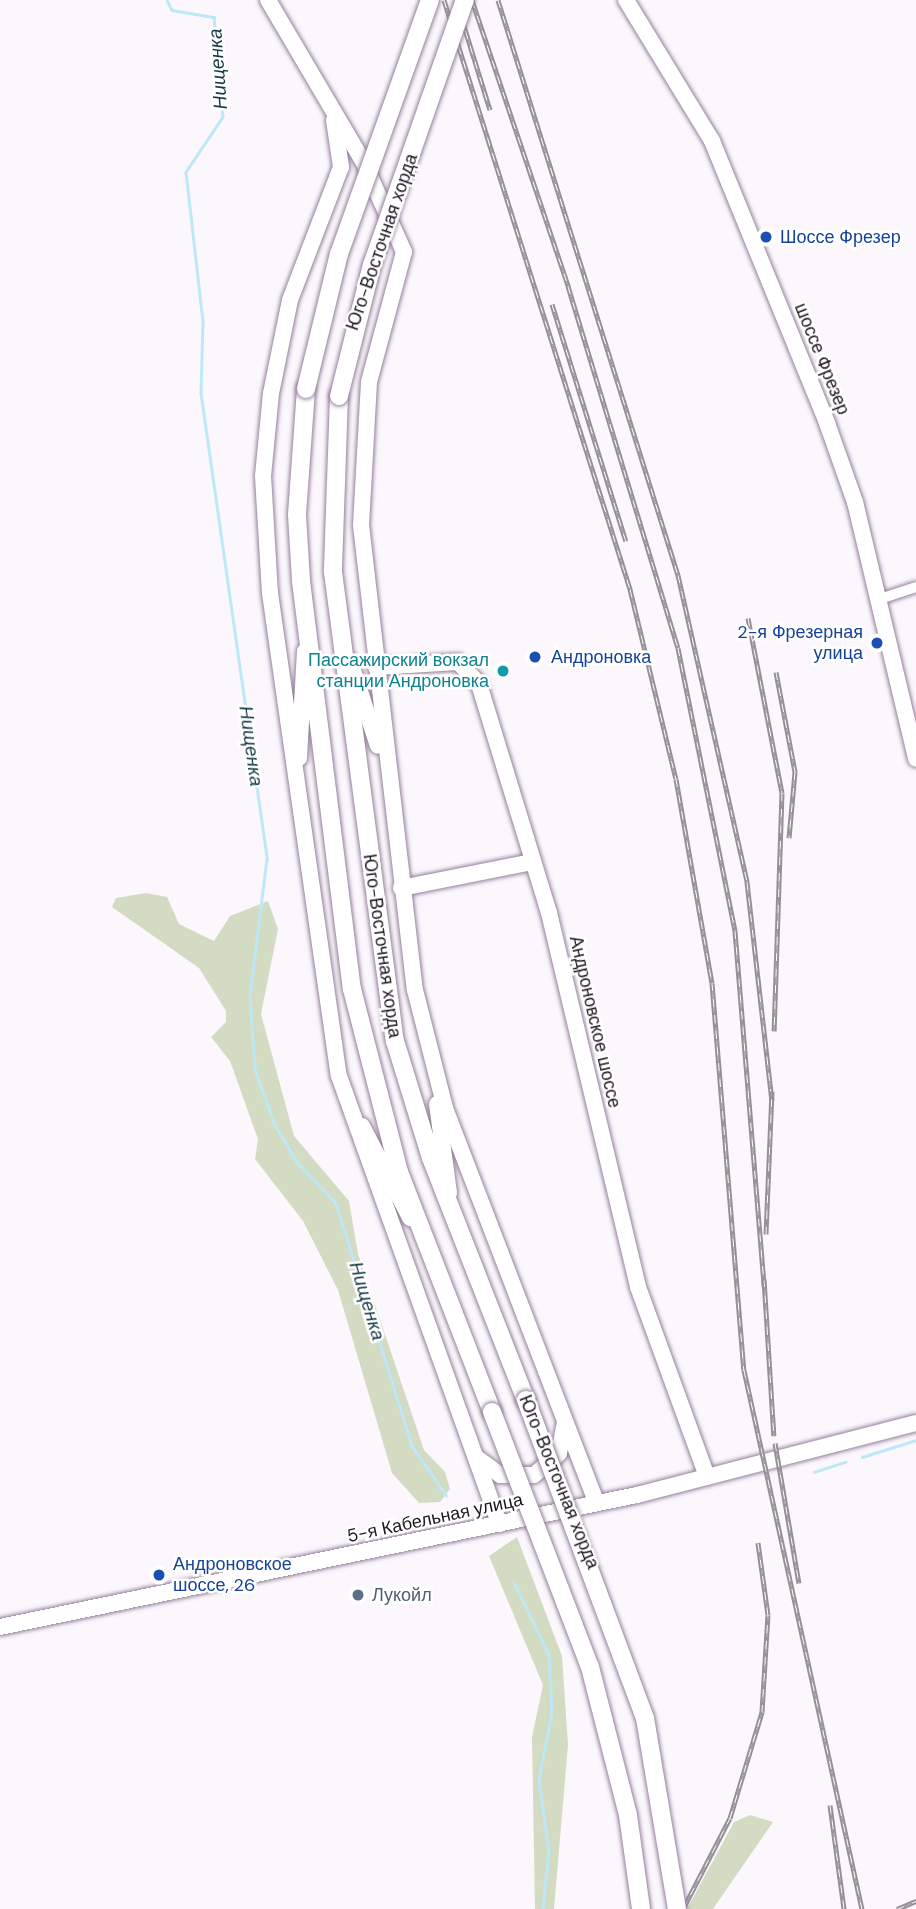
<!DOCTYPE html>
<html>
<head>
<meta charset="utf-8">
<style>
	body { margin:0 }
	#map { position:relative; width:916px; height:1909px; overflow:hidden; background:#fcf7fd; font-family:"DM Sans",sans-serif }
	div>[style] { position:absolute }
	.green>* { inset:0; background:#d4dbc3 }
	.stream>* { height:2.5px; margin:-1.25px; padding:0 1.25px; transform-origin:1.25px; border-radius:1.25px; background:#bde8f7 }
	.roads { filter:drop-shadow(0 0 2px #95809c) drop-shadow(0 0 2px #95809c) }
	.street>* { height:10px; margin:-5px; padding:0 5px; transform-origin:5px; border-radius:5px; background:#fff }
	.secondary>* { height:16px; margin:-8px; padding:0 8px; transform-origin:8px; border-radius:8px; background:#fff }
	.primary>* { height:18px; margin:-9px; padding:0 9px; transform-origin:9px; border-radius:9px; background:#fff }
	.rail>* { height:5px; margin-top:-2.5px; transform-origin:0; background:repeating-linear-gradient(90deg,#fff 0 8px,#968f98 0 16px); box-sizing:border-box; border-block:2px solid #968f98 }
	.bridges { filter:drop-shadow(0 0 2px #95809c) drop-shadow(0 0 2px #95809c) }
	.primary-bridge>* { height:18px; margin:-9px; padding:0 9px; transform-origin:9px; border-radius:9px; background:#fff }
	.dots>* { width:19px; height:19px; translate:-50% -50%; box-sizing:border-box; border:4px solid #fff; border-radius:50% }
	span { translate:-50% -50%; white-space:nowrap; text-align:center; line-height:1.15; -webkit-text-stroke:5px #fff; paint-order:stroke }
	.transit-label { font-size:18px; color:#164399 }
	.left { translate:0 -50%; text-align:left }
	.right { translate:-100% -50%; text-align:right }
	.street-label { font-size:18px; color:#1e1621 }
	.culture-label { font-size:18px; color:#0d838f }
	.service-label { font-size:18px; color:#4e5e75 }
	.water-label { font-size:19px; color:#143a46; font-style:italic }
</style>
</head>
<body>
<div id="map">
	<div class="green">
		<div style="clip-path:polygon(146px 893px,167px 897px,179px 924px,214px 941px,230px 916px,268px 901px,278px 929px,261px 1014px,294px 1136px,349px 1201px,358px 1254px,424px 1450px,445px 1472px,450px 1489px,440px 1502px,419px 1503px,392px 1473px,338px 1290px,303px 1221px,255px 1159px,258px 1139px,230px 1061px,211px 1037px,226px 1022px,226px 1011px,199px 968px,112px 907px,116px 898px)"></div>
		<div style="clip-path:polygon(517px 1537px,562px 1656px,568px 1745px,554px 1909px,535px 1909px,532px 1737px,543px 1685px,489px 1556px)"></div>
		<div style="clip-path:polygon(750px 1815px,773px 1822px,713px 1909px,687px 1909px,734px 1822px)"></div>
	</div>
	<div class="stream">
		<div style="left:167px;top:0;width:11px;rotate:63deg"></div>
		<div style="left:172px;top:10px;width:43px;rotate:9.5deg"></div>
		<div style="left:214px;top:17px;width:100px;rotate:84.9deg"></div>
		<div style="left:223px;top:117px;width:66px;rotate:123.9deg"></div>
		<div style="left:186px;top:172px;width:151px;rotate:83.5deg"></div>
		<div style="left:203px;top:322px;width:71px;rotate:91.6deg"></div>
		<div style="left:201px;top:393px;width:471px;rotate:81.9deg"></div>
		<div style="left:267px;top:859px;width:137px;rotate:97.1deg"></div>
		<div style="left:250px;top:995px;width:74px;rotate:86.1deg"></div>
		<div style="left:255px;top:1069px;width:57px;rotate:70.6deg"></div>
		<div style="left:274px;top:1123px;width:45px;rotate:59.5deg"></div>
		<div style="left:297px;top:1162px;width:57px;rotate:46.4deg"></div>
		<div style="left:336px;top:1203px;width:255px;rotate:72.6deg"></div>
		<div style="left:412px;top:1446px;width:60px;rotate:55.2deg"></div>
		<div style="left:862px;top:1457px;width:57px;rotate:-17.5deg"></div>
		<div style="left:814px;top:1472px;width:33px;rotate:-18deg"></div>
		<div style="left:514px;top:1582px;width:81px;rotate:64.4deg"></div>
		<div style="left:549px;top:1655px;width:58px;rotate:87deg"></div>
		<div style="left:552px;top:1713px;width:68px;rotate:101deg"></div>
		<div style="left:539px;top:1780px;width:72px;rotate:82deg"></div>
		<div style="left:549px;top:1851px;width:58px;rotate:95.9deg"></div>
	</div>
	<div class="roads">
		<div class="street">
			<div style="left:877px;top:600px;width:41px;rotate:-18.4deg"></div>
		</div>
		<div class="secondary">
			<div style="left:268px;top:0;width:187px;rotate:59.5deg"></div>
			<div style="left:363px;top:161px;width:100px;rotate:65.7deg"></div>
			<div style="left:404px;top:252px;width:135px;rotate:105.1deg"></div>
			<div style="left:369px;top:382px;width:143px;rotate:93.2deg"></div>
			<div style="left:361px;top:525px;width:468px;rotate:83.4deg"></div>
			<div style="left:415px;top:990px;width:122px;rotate:75.7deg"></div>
			<div style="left:445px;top:1108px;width:423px;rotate:69deg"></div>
			<div style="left:626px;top:0;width:165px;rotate:58.6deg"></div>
			<div style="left:712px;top:141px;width:305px;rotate:67.8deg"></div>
			<div style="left:827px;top:423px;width:84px;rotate:70.5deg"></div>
			<div style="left:855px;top:502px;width:264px;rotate:76.6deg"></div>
			<div style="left:334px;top:120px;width:48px;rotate:81.5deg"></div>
			<div style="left:341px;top:167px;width:142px;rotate:111deg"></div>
			<div style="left:290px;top:300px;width:95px;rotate:101.5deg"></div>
			<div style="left:271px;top:393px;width:83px;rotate:95.5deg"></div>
			<div style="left:263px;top:476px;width:117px;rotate:86.6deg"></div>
			<div style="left:270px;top:593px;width:488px;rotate:81.9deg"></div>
			<div style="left:339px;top:1076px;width:476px;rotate:70.3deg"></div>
			<div style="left:350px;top:661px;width:89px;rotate:71.8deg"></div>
			<div style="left:376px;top:667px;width:82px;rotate:-3.5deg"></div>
			<div style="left:458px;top:662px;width:30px;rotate:46deg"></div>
			<div style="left:479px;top:684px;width:239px;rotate:73deg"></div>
			<div style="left:549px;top:913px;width:384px;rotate:76.6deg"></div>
			<div style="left:638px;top:1287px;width:202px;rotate:70deg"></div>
			<div style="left:299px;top:758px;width:107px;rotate:-86.8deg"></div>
			<div style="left:401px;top:888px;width:134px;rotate:-11.2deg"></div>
			<div style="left:437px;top:1104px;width:90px;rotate:82.3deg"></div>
			<div style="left:362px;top:1126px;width:104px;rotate:62.4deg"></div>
			<div style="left:477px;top:1458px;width:29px;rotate:36deg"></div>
			<div style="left:500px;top:1475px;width:34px"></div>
			<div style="left:534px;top:1475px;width:33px;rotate:-41deg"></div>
			<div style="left:559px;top:1453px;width:31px;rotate:-79deg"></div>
			<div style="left:0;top:1627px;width:651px;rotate:-11.71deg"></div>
			<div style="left:637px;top:1495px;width:288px;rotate:-14.5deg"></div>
		</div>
		<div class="primary">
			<div style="left:306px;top:389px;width:126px;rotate:94.1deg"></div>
			<div style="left:297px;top:515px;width:66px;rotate:86.5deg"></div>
			<div style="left:301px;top:581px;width:411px;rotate:82.9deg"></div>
			<div style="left:352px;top:989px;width:189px;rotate:75.6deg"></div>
			<div style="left:399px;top:1172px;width:257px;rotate:68.8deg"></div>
			<div style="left:339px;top:396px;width:176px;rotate:92deg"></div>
			<div style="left:333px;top:572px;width:473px;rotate:82.5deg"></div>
			<div style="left:395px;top:1041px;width:122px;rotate:72.9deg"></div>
			<div style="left:431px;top:1158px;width:260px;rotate:68.6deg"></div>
		</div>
	</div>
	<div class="rail">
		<div style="left:444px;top:0;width:618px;rotate:72.47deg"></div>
		<div style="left:630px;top:589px;width:195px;rotate:76.4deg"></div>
		<div style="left:676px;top:779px;width:207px;rotate:80deg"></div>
		<div style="left:712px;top:983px;width:388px;rotate:85.3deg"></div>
		<div style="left:744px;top:1370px;width:552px;rotate:77.65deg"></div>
		<div style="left:456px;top:0;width:115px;rotate:72.8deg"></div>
		<div style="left:472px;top:0;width:302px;rotate:71.4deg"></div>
		<div style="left:568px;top:286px;width:378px;rotate:73.1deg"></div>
		<div style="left:678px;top:648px;width:289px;rotate:78.6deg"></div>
		<div style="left:735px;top:931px;width:357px;rotate:85.3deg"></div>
		<div style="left:498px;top:0;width:603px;rotate:72.62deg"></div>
		<div style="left:678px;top:575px;width:315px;rotate:77.3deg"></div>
		<div style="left:747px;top:882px;width:220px;rotate:83.5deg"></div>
		<div style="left:552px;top:304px;width:248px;rotate:72.7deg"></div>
		<div style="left:748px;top:618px;width:178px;rotate:79deg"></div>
		<div style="left:782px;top:793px;width:238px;rotate:91.9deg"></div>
		<div style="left:776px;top:672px;width:102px;rotate:79.2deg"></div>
		<div style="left:795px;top:772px;width:66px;rotate:95.2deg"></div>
		<div style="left:766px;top:1234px;width:143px;rotate:-87.6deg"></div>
		<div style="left:764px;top:1279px;width:157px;rotate:86.4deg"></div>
		<div style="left:775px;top:1443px;width:142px;rotate:80.3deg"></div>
		<div style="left:830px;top:1805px;width:105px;rotate:82.3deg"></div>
		<div style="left:683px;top:1909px;width:102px;rotate:-62.7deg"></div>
		<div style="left:730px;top:1818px;width:111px;rotate:-73.2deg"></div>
		<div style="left:762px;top:1712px;width:97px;rotate:-86.5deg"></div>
		<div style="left:768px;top:1615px;width:73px;rotate:-97.9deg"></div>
		<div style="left:897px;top:1909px;width:21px;rotate:-23deg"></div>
	</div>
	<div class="bridges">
		<div class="primary-bridge">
			<div style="left:306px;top:389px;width:139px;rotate:-76.3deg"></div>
			<div style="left:339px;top:254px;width:270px;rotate:-70.3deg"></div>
			<div style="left:339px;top:396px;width:135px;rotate:-75.9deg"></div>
			<div style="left:372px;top:265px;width:281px;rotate:-70.7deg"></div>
			<div style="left:526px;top:1400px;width:340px;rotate:69.5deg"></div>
			<div style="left:645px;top:1718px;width:194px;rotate:80.5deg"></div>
			<div style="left:492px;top:1412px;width:273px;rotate:69deg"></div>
			<div style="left:590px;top:1667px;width:153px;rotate:75.6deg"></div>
			<div style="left:628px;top:1815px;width:95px;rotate:82.1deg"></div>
		</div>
	</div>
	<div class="dots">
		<div style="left:766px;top:237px;background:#1a4fb4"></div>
		<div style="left:877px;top:643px;background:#1a4fb4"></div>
		<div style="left:535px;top:657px;background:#1a4fb4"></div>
		<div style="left:503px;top:671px;background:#0f9aa8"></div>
		<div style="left:159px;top:1575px;background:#1a4fb4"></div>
		<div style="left:358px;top:1595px;background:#5c6f8a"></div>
	</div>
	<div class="transit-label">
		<span class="left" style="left:780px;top:237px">Шоссе Фрезер</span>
		<span class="right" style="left:863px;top:643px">2-я Фрезерная<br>улица</span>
		<span class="left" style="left:551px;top:657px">Андроновка</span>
		<span class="left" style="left:173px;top:1575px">Андроновское<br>шоссе, 26</span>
	</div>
	<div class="street-label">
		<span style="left:382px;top:242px;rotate:-71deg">Юго-Восточная хорда</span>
		<span style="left:822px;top:359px;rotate:68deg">шоссе Фрезер</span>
		<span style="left:382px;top:946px;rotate:82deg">Юго-Восточная хорда</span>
		<span style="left:595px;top:1022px;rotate:77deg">Андроновское шоссе</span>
		<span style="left:559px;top:1482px;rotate:68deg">Юго-Восточная хорда</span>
		<span style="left:435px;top:1518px;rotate:-12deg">5-я Кабельная улица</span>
	</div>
	<div class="culture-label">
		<span class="right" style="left:489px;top:671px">Пассажирский вокзал<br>станции Андроновка</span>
	</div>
	<div class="service-label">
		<span class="left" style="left:372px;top:1595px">Лукойл</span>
	</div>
	<div class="water-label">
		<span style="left:218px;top:69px;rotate:-94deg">Нищенка</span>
		<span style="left:251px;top:746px;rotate:82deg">Нищенка</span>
		<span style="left:367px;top:1301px;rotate:73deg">Нищенка</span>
	</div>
</div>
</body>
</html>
